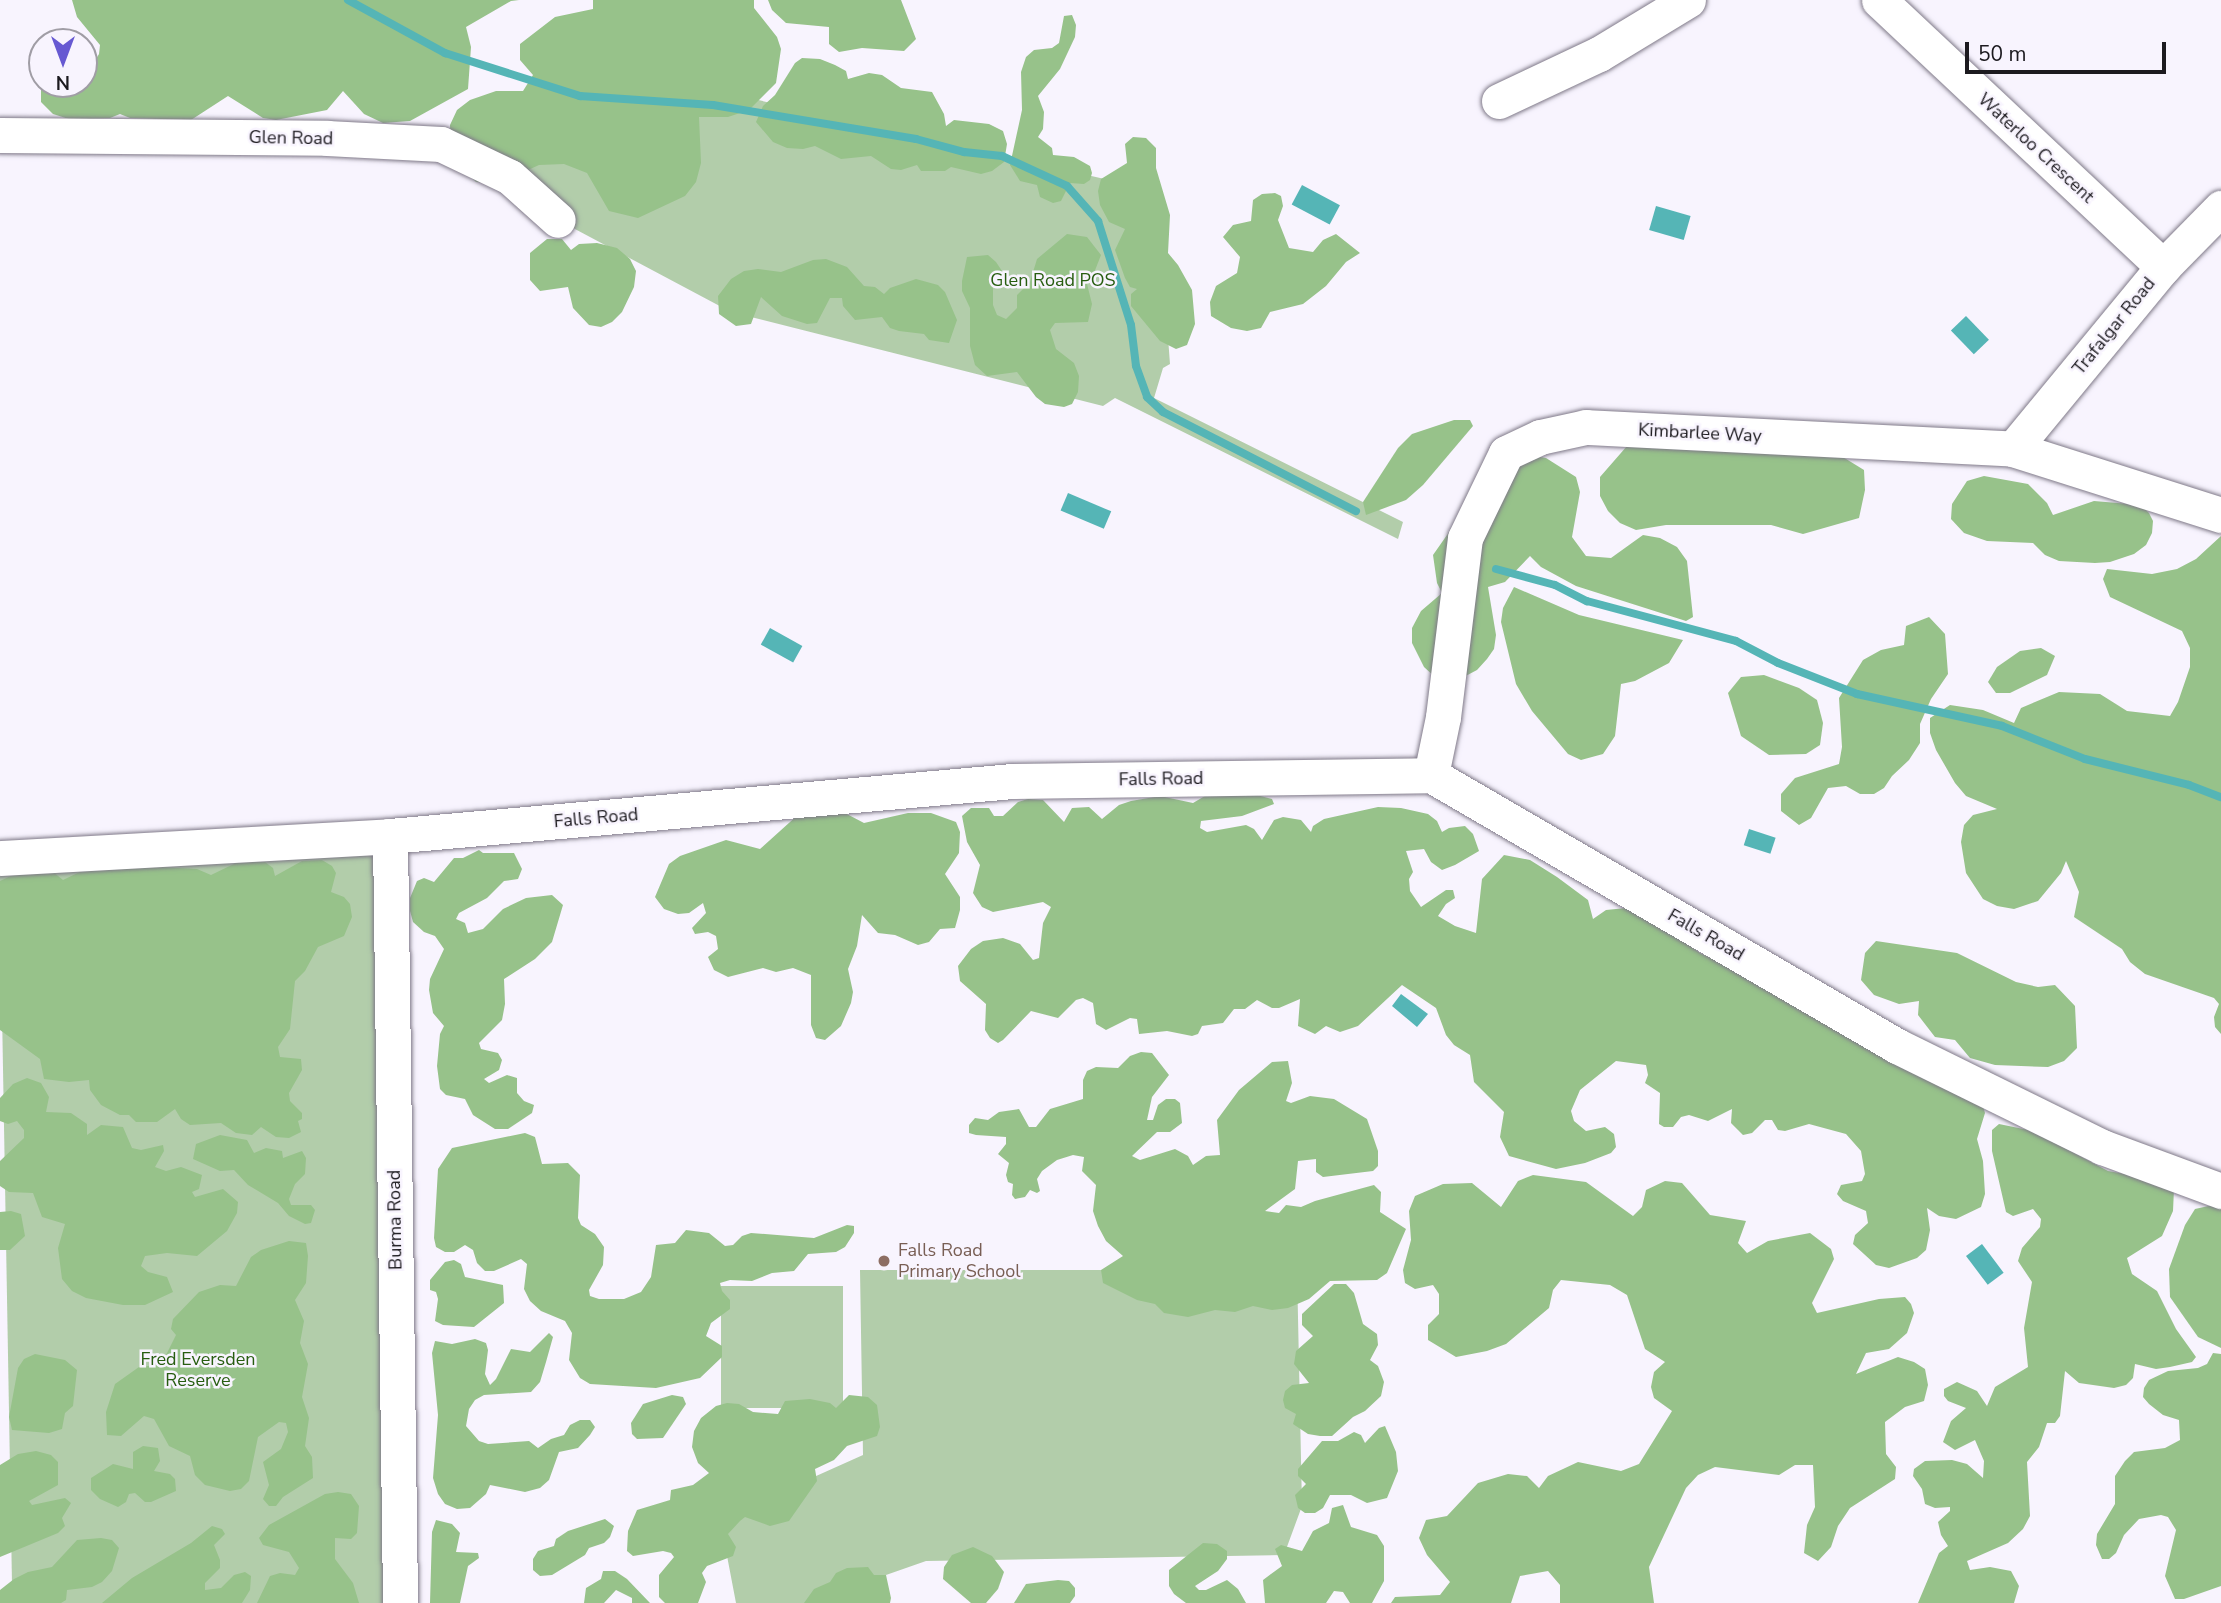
<!DOCTYPE html>
<style>
body{margin:0}
#map{position:relative;width:2221px;height:1603px;overflow:hidden;background:#f8f4fe;font-family:"Nunito Sans",sans-serif}
div>[style]{position:absolute}
.green>*{inset:0;background:#b2cdaa;transform-origin:0 0}
.forest>*{inset:0;background:#97c28a}
.water>*{inset:0;background:#55b5b6;transform-origin:0 0}
.stream>*{height:8px;margin:-4px;padding:0 4px;transform-origin:4px;border-radius:4px;background:#55b5b6}
.roads{filter:drop-shadow(0 0 2px #7f7988) drop-shadow(0 0 2px #7f7988)}
.minor>*{height:35px;margin:-17.5px;padding:0 17.5px;transform-origin:17.5px;border-radius:17.5px;background:#fff}
.dots>*{width:19px;height:19px;translate:-50% -50%;box-sizing:border-box;border:4px solid #f8f4fe;border-radius:50%}
span{translate:-50% -50%;white-space:nowrap;text-align:center;line-height:1.15;-webkit-text-stroke:5px #f8f4fe;paint-order:stroke}
.street-label{font-size:18px;color:#1c1a1f}
.park-label{font-size:18px;color:#275d10}
.education-label{font-size:18px;color:#785e54}
.left{translate:0 -50%;text-align:left}
.north{position:absolute;left:28px;top:28px;width:70px;height:70px;box-sizing:border-box;background:#f8f4fe;border:2px solid #a09da5;border-radius:50%;rotate:180deg;font-size:19px;font-weight:700;line-height:28px;text-align:center;color:#1c1a1f}
.north::after{content:'';display:block;margin:auto;width:24px;height:32px;background:#6759d2;clip-path:polygon(50% 0,100% 100%,50% 72%,0 100%)}
.scale{position:absolute;left:1965px;top:42px;width:201px;height:32px;box-sizing:border-box;border:4px solid #1c1a1f;border-top:0;padding-left:9px;font-size:21px;line-height:24px;white-space:nowrap;color:#1c1a1f;-webkit-text-stroke:5px #f8f4fe;paint-order:stroke}
</style>
<div id="map">
<div class="green">
<i style="clip-path:polygon(723px 92px,1157px 191px,1170px 364px,1163px 368px,1154px 398px,1403px 522px,1398px 539px,1115px 398px,1103px 406px,731px 312px,558px 220px,510px 177px,580px 96px)"></i>
<i style="left:390px;top:836px;width:767px;height:391px;rotate:89deg"></i>
<i style="clip-path:polygon(860px 1270px,1297px 1270px,1302px 1506px,1284px 1555px,926px 1561px,806px 1603px,736px 1603px,720px 1519px,863px 1455px)"></i>
<i style="left:843px;top:1286px;width:122px;height:122px;rotate:90deg"></i>
</div>
<div class="forest">
<i style="clip-path:polygon(72px 0,519px 0,511px 1px,466px 27px,471px 47px,468px 89px,410px 121px,383px 123px,364px 114px,343px 91px,327px 110px,276px 120px,263px 118px,228px 96px,191px 120px,130px 118px,120px 114px,110px 118px,72px 120px,53px 114px,41px 102px,41px 87px,44px 84px,84px 84px,84px 68px,91px 67px,99px 54px,100px 45px,77px 17px)"></i>
<i style="clip-path:polygon(593px 0,754px 0,754px 8px,777px 37px,781px 49px,776px 83px,749px 110px,728px 117px,699px 117px,701px 163px,696px 182px,685px 196px,638px 218px,609px 211px,587px 173px,564px 164px,539px 165px,497px 184px,476px 182px,451px 157px,450px 125px,457px 110px,470px 100px,496px 91px,523px 91px,533px 75px,520px 60px,520px 44px,555px 17px,593px 9px)"></i>
<i style="clip-path:polygon(768px 0,901px 0,916px 39px,904px 51px,862px 48px,839px 52px,829px 44px,829px 27px,786px 23px,772px 10px)"></i>
<i style="clip-path:polygon(1072px 15px,1076px 25px,1075px 37px,1060px 69px,1038px 96px,1044px 112px,1043px 129px,1038px 137px,1052px 148px,1053px 155px,1074px 157px,1090px 166px,1092px 173px,1090px 180px,1084px 184px,1070px 183px,1061px 201px,1053px 203px,1040px 197px,1037px 185px,1020px 181px,1010px 165px,1022px 110px,1021px 72px,1026px 57px,1034px 50px,1052px 48px,1059px 43px,1064px 16px)"></i>
<i style="clip-path:polygon(802px 58px,820px 59px,835px 65px,846px 71px,848px 79px,869px 73px,882px 75px,901px 88px,932px 92px,944px 114px,946px 126px,954px 120px,989px 124px,1003px 131px,1007px 144px,1004px 162px,992px 171px,981px 174px,951px 167px,945px 171px,921px 171px,917px 165px,901px 170px,891px 169px,871px 156px,841px 159px,815px 146px,803px 149px,787px 148px,773px 142px,756px 122px,763px 106px,775px 95px,795px 63px)"></i>
<i style="clip-path:polygon(1133px 137px,1146px 138px,1156px 148px,1156px 168px,1170px 215px,1168px 253px,1178px 265px,1192px 290px,1195px 324px,1187px 345px,1176px 349px,1160px 341px,1131px 306px,1131px 294px,1137px 289px,1130px 287px,1125px 278px,1115px 250px,1125px 229px,1109px 222px,1100px 205px,1098px 191px,1101px 179px,1127px 163px,1125px 144px)"></i>
<i style="clip-path:polygon(1275px 193px,1281px 196px,1283px 206px,1278px 220px,1289px 248px,1313px 252px,1323px 240px,1336px 234px,1360px 253px,1346px 262px,1326px 286px,1303px 304px,1270px 312px,1261px 328px,1247px 331px,1231px 328px,1211px 316px,1210px 302px,1216px 286px,1237px 273px,1240px 257px,1223px 237px,1233px 225px,1251px 221px,1253px 200px,1262px 194px)"></i>
<i style="clip-path:polygon(1067px 234px,1087px 237px,1101px 255px,1094px 273px,1085px 276px,1092px 304px,1088px 322px,1055px 323px,1050px 330px,1056px 349px,1074px 363px,1079px 376px,1078px 392px,1072px 404px,1064px 407px,1045px 404px,1036px 397px,1017px 372px,987px 376px,975px 365px,970px 346px,970px 308px,962px 291px,962px 281px,967px 257px,988px 255px,996px 262px,1002px 271px,993px 285px,993px 305px,997px 315px,1006px 319px,1017px 308px,1017px 295px,1030px 282px,1037px 259px)"></i>
<i style="clip-path:polygon(547px 239px,562px 239px,571px 250px,579px 244px,597px 243px,617px 248px,630px 259px,636px 271px,634px 287px,622px 312px,612px 322px,601px 327px,589px 325px,573px 308px,568px 287px,540px 291px,530px 280px,530px 253px)"></i>
<i style="clip-path:polygon(826px 259px,847px 267px,864px 286px,875px 287px,884px 294px,890px 288px,916px 279px,938px 285px,945px 292px,957px 320px,949px 343px,929px 340px,924px 334px,899px 331px,890px 328px,882px 317px,855px 320px,843px 306px,842px 298px,830px 298px,817px 323px,807px 324px,782px 316px,761px 297px,751px 324px,736px 326px,719px 314px,718px 296px,731px 279px,744px 271px,758px 269px,781px 272px,813px 260px)"></i>
<i style="clip-path:polygon(1454px 420px,1470px 420px,1473px 426px,1423px 485px,1406px 500px,1366px 515px,1363px 502px,1398px 448px,1412px 434px)"></i>
<i style="clip-path:polygon(1627px 446px,1838px 454px,1864px 470px,1865px 490px,1859px 518px,1803px 534px,1771px 525px,1666px 525px,1636px 530px,1620px 523px,1608px 511px,1600px 496px,1600px 477px)"></i>
<i style="clip-path:polygon(1529px 455px,1546px 458px,1576px 477px,1580px 492px,1572px 537px,1586px 556px,1611px 558px,1643px 535px,1660px 538px,1677px 547px,1687px 561px,1693px 617px,1686px 621px,1576px 586px,1541px 567px,1530px 556px,1505px 582px,1488px 587px,1496px 635px,1494px 649px,1487px 659px,1477px 670px,1458px 680px,1436px 678px,1424px 667px,1412px 643px,1412px 628px,1421px 611px,1442px 593px,1437px 583px,1433px 555px,1454px 525px,1492px 525px,1490px 510px,1495px 489px)"></i>
<i style="clip-path:polygon(1984px 476px,2028px 484px,2047px 503px,2053px 515px,2094px 501px,2141px 505px,2149px 513px,2153px 521px,2152px 533px,2146px 545px,2134px 554px,2110px 562px,2095px 563px,2059px 561px,2045px 555px,2033px 543px,1987px 541px,1964px 533px,1951px 519px,1952px 504px,1967px 481px)"></i>
<i style="clip-path:polygon(2221px 536px,2221px 1034px,2215px 1027px,2214px 1017px,2219px 1004px,2214px 998px,2145px 974px,2130px 962px,2122px 949px,2074px 917px,2079px 892px,2066px 861px,2061px 873px,2038px 901px,2014px 909px,1997px 906px,1983px 899px,1966px 873px,1961px 842px,1964px 825px,1973px 815px,1997px 809px,1966px 796px,1955px 783px,1936px 750px,1930px 733px,1930px 718px,1950px 705px,1983px 710px,2014px 723px,2021px 708px,2059px 692px,2100px 694px,2127px 711px,2170px 716px,2178px 702px,2190px 667px,2190px 648px,2182px 631px,2110px 597px,2103px 579px,2107px 569px,2152px 574px,2177px 569px,2196px 559px)"></i>
<i style="clip-path:polygon(1514px 587px,1579px 615px,1683px 640px,1669px 663px,1635px 681px,1621px 684px,1615px 736px,1603px 754px,1581px 760px,1568px 754px,1532px 711px,1516px 684px,1501px 622px,1503px 608px)"></i>
<i style="clip-path:polygon(1929px 617px,1945px 634px,1948px 674px,1931px 699px,1920px 724px,1920px 743px,1909px 760px,1892px 776px,1884px 788px,1874px 794px,1860px 794px,1846px 786px,1828px 788px,1811px 818px,1799px 825px,1781px 811px,1781px 794px,1795px 778px,1839px 764px,1842px 747px,1839px 698px,1863px 660px,1881px 650px,1904px 645px,1906px 626px)"></i>
<i style="clip-path:polygon(2041px 648px,2055px 656px,2047px 675px,2010px 693px,1996px 693px,1988px 682px,1997px 667px,2020px 651px)"></i>
<i style="clip-path:polygon(1764px 675px,1799px 688px,1817px 700px,1823px 723px,1820px 745px,1806px 754px,1769px 755px,1741px 736px,1728px 693px,1741px 677px)"></i>
<i style="clip-path:polygon(1210px 793px,1249px 793px,1272px 799px,1274px 804px,1242px 816px,1201px 821px,1200px 828px,1207px 832px,1246px 825px,1254px 829px,1262px 840px,1274px 820px,1283px 817px,1301px 820px,1311px 832px,1313px 826px,1324px 819px,1378px 807px,1401px 808px,1428px 814px,1437px 821px,1442px 832px,1449px 828px,1465px 826px,1473px 834px,1479px 851px,1455px 865px,1442px 870px,1431px 862px,1424px 849px,1406px 851px,1413px 872px,1409px 879px,1410px 891px,1421px 907px,1446px 890px,1453px 890px,1455px 898px,1446px 904px,1438px 916px,1455px 926px,1476px 933px,1482px 879px,1504px 855px,1530px 860px,1557px 877px,1588px 900px,1593px 919px,1606px 910px,1636px 907px,1700px 953px,1782px 992px,1982px 1102px,1985px 1113px,1977px 1139px,1983px 1161px,1985px 1194px,1981px 1207px,1956px 1219px,1939px 1216px,1927px 1208px,1930px 1230px,1926px 1250px,1917px 1258px,1889px 1268px,1876px 1265px,1853px 1244px,1855px 1235px,1868px 1223px,1866px 1211px,1843px 1201px,1837px 1194px,1841px 1185px,1862px 1181px,1865px 1174px,1861px 1151px,1846px 1134px,1809px 1124px,1785px 1131px,1778px 1130px,1772px 1120px,1765px 1120px,1752px 1133px,1743px 1135px,1731px 1123px,1732px 1109px,1708px 1121px,1689px 1115px,1681px 1117px,1673px 1127px,1664px 1127px,1659px 1124px,1660px 1093px,1645px 1083px,1648px 1075px,1646px 1065px,1616px 1061px,1580px 1090px,1571px 1111px,1574px 1121px,1586px 1131px,1605px 1127px,1614px 1134px,1616px 1147px,1611px 1153px,1585px 1163px,1556px 1169px,1509px 1156px,1500px 1137px,1504px 1112px,1474px 1082px,1470px 1055px,1454px 1045px,1446px 1035px,1436px 1008px,1402px 985px,1358px 1026px,1340px 1032px,1326px 1026px,1315px 1034px,1298px 1026px,1300px 999px,1279px 1008px,1272px 1008px,1257px 1000px,1245px 1009px,1234px 1009px,1223px 1023px,1202px 1026px,1198px 1034px,1192px 1036px,1167px 1031px,1139px 1034px,1137px 1019px,1130px 1018px,1106px 1030px,1096px 1024px,1093px 1003px,1083px 998px,1076px 1000px,1058px 1018px,1031px 1011px,1003px 1040px,998px 1043px,990px 1038px,985px 1030px,986px 1004px,960px 981px,958px 966px,971px 949px,983px 941px,1003px 938px,1020px 944px,1033px 960px,1039px 958px,1043px 923px,1051px 907px,1043px 902px,993px 912px,982px 907px,973px 893px,980px 865px,967px 842px,962px 816px,971px 808px,989px 808px,994px 816px,1003px 816px,1018px 802px,1028px 799px,1043px 800px,1064px 822px,1072px 808px,1089px 807px,1102px 819px,1119px 805px,1131px 801px,1160px 796px,1193px 803px)"></i>
<i style="clip-path:polygon(843px 812px,864px 823px,908px 813px,931px 813px,956px 822px,960px 832px,959px 853px,945px 874px,960px 897px,960px 910px,955px 928px,940px 929px,929px 942px,918px 945px,895px 935px,878px 933px,862px 915px,857px 946px,848px 969px,853px 992px,851px 1003px,841px 1026px,825px 1040px,816px 1038px,811px 1025px,811px 975px,793px 968px,776px 972px,763px 968px,728px 977px,714px 970px,708px 957px,718px 949px,716px 936px,708px 932px,695px 934px,692px 928px,706px 913px,703px 903px,689px 913px,678px 914px,664px 909px,655px 897px,669px 864px,680px 856px,726px 840px,760px 849px,800px 813px)"></i>
<i style="clip-path:polygon(479px 850px,483px 853px,514px 853px,522px 869px,518px 879px,504px 881px,487px 898px,459px 913px,456px 919px,465px 923px,468px 933px,483px 929px,503px 909px,526px 898px,552px 895px,563px 905px,552px 942px,535px 959px,504px 979px,505px 1004px,502px 1020px,479px 1043px,481px 1049px,498px 1053px,502px 1060px,499px 1070px,484px 1079px,489px 1083px,507px 1075px,517px 1078px,517px 1093px,524px 1101px,534px 1105px,532px 1113px,508px 1129px,495px 1129px,473px 1115px,465px 1099px,446px 1095px,440px 1089px,437px 1066px,440px 1034px,444px 1026px,433px 1013px,429px 990px,430px 979px,444px 949px,435px 936px,424px 932px,413px 922px,410px 911px,410px 898px,417px 881px,424px 878px,434px 882px,454px 858px,463px 858px)"></i>
<i style="clip-path:polygon(322px 860px,332px 866px,336px 873px,331px 892px,344px 897px,350px 904px,352px 917px,344px 936px,318px 947px,305px 971px,295px 981px,290px 1029px,278px 1047px,280px 1057px,301px 1059px,302px 1070px,289px 1093px,290px 1101px,302px 1113px,302px 1119px,298px 1121px,301px 1132px,289px 1138px,276px 1137px,261px 1127px,252px 1135px,236px 1133px,221px 1123px,190px 1125px,181px 1119px,175px 1109px,157px 1122px,136px 1122px,129px 1115px,120px 1115px,101px 1105px,90px 1090px,89px 1080px,69px 1082px,44px 1079px,40px 1059px,0 1030px,0 881px,17px 873px,52px 871px,63px 880px,86px 869px,140px 866px,197px 869px,211px 875px,240px 861px,265px 862px,273px 868px,275px 876px,302px 861px)"></i>
<i style="clip-path:polygon(1876px 941px,1957px 953px,2016px 982px,2038px 987px,2055px 985px,2075px 1006px,2077px 1048px,2064px 1061px,2048px 1067px,1995px 1065px,1970px 1058px,1955px 1040px,1935px 1037px,1918px 1015px,1919px 1001px,1899px 1004px,1874px 995px,1861px 980px,1865px 953px)"></i>
<i style="clip-path:polygon(1141px 1052px,1152px 1053px,1169px 1075px,1152px 1097px,1147px 1120px,1153px 1120px,1158px 1105px,1166px 1099px,1175px 1099px,1180px 1103px,1182px 1123px,1170px 1132px,1157px 1132px,1132px 1156px,1140px 1160px,1175px 1149px,1188px 1156px,1193px 1165px,1206px 1156px,1220px 1155px,1217px 1120px,1239px 1090px,1272px 1062px,1288px 1061px,1292px 1083px,1286px 1101px,1291px 1103px,1310px 1096px,1334px 1099px,1367px 1119px,1378px 1151px,1378px 1166px,1373px 1171px,1323px 1177px,1316px 1172px,1316px 1159px,1298px 1161px,1295px 1189px,1265px 1211px,1279px 1213px,1286px 1205px,1301px 1207px,1315px 1201px,1374px 1185px,1381px 1192px,1380px 1212px,1406px 1229px,1387px 1273px,1377px 1280px,1330px 1281px,1309px 1299px,1288px 1308px,1272px 1310px,1253px 1306px,1235px 1312px,1215px 1310px,1188px 1317px,1164px 1313px,1155px 1304px,1137px 1300px,1103px 1283px,1101px 1270px,1123px 1256px,1106px 1241px,1098px 1226px,1093px 1211px,1096px 1185px,1082px 1171px,1084px 1157px,1073px 1155px,1057px 1160px,1042px 1171px,1037px 1179px,1040px 1191px,1037px 1193px,1030px 1190px,1025px 1197px,1015px 1199px,1012px 1195px,1013px 1184px,1008px 1182px,1006px 1175px,1009px 1163px,998px 1154px,1006px 1144px,1006px 1137px,976px 1135px,969px 1133px,969px 1125px,975px 1118px,988px 1120px,999px 1112px,1019px 1109px,1029px 1127px,1036px 1127px,1050px 1109px,1083px 1099px,1083px 1080px,1087px 1071px,1096px 1067px,1118px 1068px,1130px 1056px)"></i>
<i style="clip-path:polygon(27px 1078px,41px 1083px,49px 1097px,46px 1112px,71px 1113px,87px 1124px,87px 1135px,101px 1125px,123px 1127px,132px 1148px,141px 1150px,163px 1145px,164px 1151px,155px 1167px,166px 1171px,181px 1167px,202px 1175px,199px 1189px,192px 1192px,195px 1197px,223px 1189px,238px 1202px,237px 1213px,227px 1231px,197px 1256px,167px 1253px,145px 1256px,141px 1266px,148px 1272px,167px 1277px,173px 1292px,145px 1305px,123px 1305px,86px 1298px,72px 1291px,62px 1279px,58px 1248px,65px 1224px,42px 1217px,33px 1193px,9px 1192px,0 1186px,0 1161px,24px 1138px,24px 1130px,17px 1121px,8px 1124px,0 1121px,0 1098px,13px 1084px)"></i>
<i style="clip-path:polygon(1999px 1124px,2033px 1131px,2108px 1171px,2143px 1177px,2174px 1189px,2173px 1211px,2162px 1236px,2127px 1258px,2132px 1274px,2157px 1291px,2176px 1329px,2196px 1357px,2192px 1362px,2170px 1367px,2156px 1369px,2135px 1364px,2133px 1378px,2126px 1385px,2114px 1388px,2079px 1383px,2065px 1371px,2060px 1416px,2055px 1423px,2047px 1423px,2039px 1447px,2027px 1462px,2030px 1516px,2023px 1529px,2008px 1543px,1967px 1561px,1970px 1570px,1990px 1567px,2011px 1571px,2019px 1586px,2014px 1603px,1918px 1603px,1939px 1553px,1948px 1546px,1941px 1535px,1938px 1522px,1950px 1511px,1950px 1507px,1935px 1508px,1925px 1504px,1922px 1489px,1913px 1476px,1914px 1469px,1925px 1461px,1952px 1460px,1967px 1464px,1983px 1478px,1984px 1461px,1975px 1440px,1955px 1450px,1943px 1442px,1951px 1421px,1966px 1408px,1948px 1401px,1944px 1396px,1944px 1389px,1957px 1382px,1977px 1391px,1987px 1406px,1995px 1387px,2028px 1367px,2024px 1328px,2032px 1282px,2018px 1261px,2022px 1248px,2040px 1227px,2041px 1219px,2033px 1209px,2013px 1216px,2006px 1212px,1992px 1151px,1992px 1130px)"></i>
<i style="clip-path:polygon(525px 1133px,535px 1137px,542px 1164px,568px 1163px,580px 1175px,578px 1218px,581px 1225px,595px 1234px,604px 1247px,603px 1265px,589px 1290px,590px 1296px,599px 1299px,624px 1299px,641px 1292px,651px 1277px,656px 1245px,675px 1243px,686px 1230px,709px 1233px,725px 1246px,733px 1245px,742px 1236px,751px 1233px,814px 1238px,847px 1225px,854px 1226px,854px 1233px,845px 1247px,836px 1252px,808px 1254px,794px 1271px,772px 1273px,752px 1281px,730px 1280px,720px 1283px,722px 1291px,730px 1300px,730px 1309px,711px 1323px,706px 1336px,722px 1346px,722px 1357px,700px 1378px,656px 1388px,590px 1384px,580px 1378px,569px 1360px,572px 1333px,565px 1321px,541px 1311px,530px 1301px,524px 1289px,527px 1264px,521px 1259px,494px 1271px,485px 1271px,477px 1263px,473px 1250px,465px 1245px,454px 1252px,445px 1252px,436px 1247px,434px 1238px,438px 1169px,452px 1148px)"></i>
<i style="clip-path:polygon(220px 1135px,247px 1140px,254px 1153px,266px 1148px,282px 1151px,283px 1158px,302px 1151px,306px 1158px,305px 1174px,295px 1184px,289px 1199px,291px 1205px,311px 1205px,315px 1210px,311px 1223px,305px 1224px,289px 1216px,278px 1203px,248px 1185px,234px 1170px,220px 1171px,193px 1159px,196px 1144px)"></i>
<i style="clip-path:polygon(1533px 1175px,1586px 1182px,1633px 1216px,1642px 1207px,1646px 1190px,1665px 1181px,1682px 1183px,1710px 1215px,1746px 1221px,1738px 1243px,1747px 1253px,1768px 1241px,1810px 1233px,1831px 1249px,1834px 1259px,1812px 1303px,1817px 1313px,1879px 1299px,1905px 1297px,1911px 1304px,1914px 1313px,1907px 1333px,1889px 1349px,1866px 1353px,1856px 1374px,1898px 1357px,1914px 1362px,1925px 1369px,1928px 1385px,1924px 1401px,1905px 1407px,1885px 1422px,1886px 1454px,1896px 1467px,1895px 1479px,1850px 1508px,1838px 1526px,1831px 1547px,1818px 1561px,1804px 1553px,1807px 1525px,1815px 1507px,1813px 1465px,1795px 1465px,1779px 1475px,1715px 1467px,1698px 1475px,1686px 1488px,1649px 1567px,1654px 1603px,1560px 1603px,1560px 1585px,1548px 1571px,1520px 1576px,1511px 1603px,1391px 1603px,1395px 1597px,1440px 1595px,1450px 1582px,1427px 1555px,1419px 1538px,1426px 1520px,1447px 1516px,1478px 1483px,1508px 1474px,1527px 1476px,1539px 1488px,1548px 1476px,1578px 1462px,1621px 1471px,1639px 1464px,1672px 1411px,1654px 1398px,1651px 1387px,1654px 1372px,1665px 1362px,1645px 1349px,1627px 1295px,1610px 1285px,1561px 1280px,1553px 1290px,1549px 1308px,1506px 1344px,1487px 1351px,1456px 1357px,1428px 1340px,1428px 1325px,1439px 1314px,1439px 1294px,1433px 1285px,1415px 1289px,1405px 1283px,1403px 1270px,1411px 1240px,1409px 1211px,1415px 1196px,1443px 1184px,1472px 1183px,1501px 1207px,1518px 1181px)"></i>
<i style="clip-path:polygon(2213px 1205px,2221px 1207px,2221px 1348px,2198px 1337px,2170px 1297px,2169px 1269px,2185px 1225px,2195px 1209px)"></i>
<i style="clip-path:polygon(11px 1211px,21px 1214px,25px 1236px,10px 1250px,0 1250px,0 1212px)"></i>
<i style="clip-path:polygon(289px 1241px,306px 1243px,308px 1256px,306px 1283px,295px 1300px,304px 1321px,300px 1343px,308px 1364px,302px 1397px,309px 1418px,305px 1446px,312px 1457px,313px 1478px,283px 1497px,276px 1506px,269px 1506px,263px 1499px,269px 1485px,263px 1462px,281px 1449px,288px 1432px,286px 1423px,279px 1422px,258px 1437px,249px 1481px,241px 1489px,230px 1491px,205px 1485px,195px 1475px,190px 1456px,169px 1446px,154px 1419px,144px 1416px,121px 1436px,107px 1435px,106px 1412px,115px 1384px,139px 1367px,157px 1365px,164px 1359px,176px 1335px,171px 1329px,173px 1319px,199px 1292px,220px 1285px,236px 1286px,251px 1257px,261px 1250px)"></i>
<i style="clip-path:polygon(454px 1260px,461px 1264px,465px 1277px,503px 1285px,504px 1303px,474px 1327px,443px 1325px,435px 1321px,438px 1299px,436px 1292px,430px 1290px,430px 1280px,445px 1262px)"></i>
<i style="clip-path:polygon(1334px 1284px,1346px 1284px,1354px 1293px,1363px 1324px,1377px 1334px,1378px 1345px,1370px 1360px,1378px 1366px,1384px 1382px,1381px 1396px,1365px 1411px,1353px 1417px,1332px 1436px,1320px 1436px,1308px 1434px,1293px 1424px,1296px 1414px,1285px 1408px,1283px 1400px,1285px 1391px,1292px 1385px,1309px 1383px,1294px 1364px,1296px 1351px,1313px 1336px,1302px 1325px,1302px 1314px)"></i>
<i style="clip-path:polygon(549px 1333px,553px 1337px,546px 1362px,540px 1382px,531px 1392px,484px 1395px,475px 1400px,469px 1409px,466px 1426px,479px 1441px,488px 1444px,529px 1441px,538px 1448px,551px 1439px,564px 1435px,570px 1425px,580px 1420px,590px 1420px,595px 1427px,590px 1435px,578px 1448px,559px 1452px,549px 1480px,540px 1488px,525px 1492px,490px 1485px,486px 1494px,470px 1508px,457px 1509px,445px 1504px,438px 1494px,433px 1478px,438px 1415px,432px 1353px,435px 1341px,452px 1344px,475px 1339px,486px 1343px,488px 1350px,485px 1374px,490px 1385px,496px 1379px,511px 1349px,530px 1352px)"></i>
<i style="clip-path:polygon(2213px 1353px,2221px 1354px,2221px 1586px,2184px 1599px,2175px 1599px,2165px 1576px,2176px 1530px,2168px 1517px,2161px 1515px,2139px 1519px,2124px 1535px,2116px 1553px,2109px 1559px,2102px 1559px,2096px 1545px,2097px 1534px,2115px 1504px,2115px 1476px,2125px 1461px,2134px 1452px,2165px 1448px,2180px 1440px,2179px 1420px,2163px 1415px,2149px 1404px,2143px 1397px,2144px 1388px,2149px 1380px,2168px 1371px,2198px 1368px,2207px 1364px)"></i>
<i style="clip-path:polygon(35px 1354px,65px 1360px,77px 1370px,73px 1406px,65px 1413px,62px 1429px,49px 1433px,12px 1430px,9px 1417px,18px 1368px,24px 1359px)"></i>
<i style="clip-path:polygon(672px 1395px,683px 1397px,686px 1404px,663px 1438px,637px 1439px,632px 1434px,631px 1423px,643px 1404px)"></i>
<i style="clip-path:polygon(849px 1395px,868px 1397px,877px 1405px,880px 1427px,877px 1436px,847px 1446px,834px 1460px,815px 1469px,817px 1481px,789px 1521px,770px 1526px,745px 1517px,740px 1521px,728px 1534px,736px 1547px,733px 1556px,707px 1566px,702px 1573px,706px 1582px,698px 1603px,665px 1603px,659px 1597px,659px 1575px,674px 1557px,671px 1553px,663px 1551px,633px 1556px,627px 1551px,628px 1531px,637px 1510px,670px 1500px,671px 1490px,693px 1485px,709px 1473px,698px 1463px,692px 1447px,694px 1431px,701px 1418px,716px 1406px,727px 1403px,739px 1404px,753px 1412px,778px 1414px,785px 1401px,810px 1399px,830px 1403px,836px 1408px)"></i>
<i style="clip-path:polygon(1385px 1426px,1396px 1452px,1398px 1471px,1387px 1498px,1367px 1503px,1351px 1495px,1330px 1495px,1323px 1508px,1315px 1513px,1305px 1513px,1298px 1508px,1295px 1495px,1306px 1484px,1298px 1476px,1298px 1469px,1322px 1441px,1338px 1441px,1354px 1432px,1361px 1435px,1365px 1443px,1379px 1428px)"></i>
<i style="clip-path:polygon(143px 1446px,158px 1448px,160px 1461px,154px 1471px,170px 1474px,175px 1479px,176px 1491px,151px 1502px,145px 1502px,135px 1493px,129px 1494px,126px 1502px,118px 1507px,100px 1499px,91px 1490px,91px 1478px,113px 1464px,133px 1469px,133px 1452px)"></i>
<i style="clip-path:polygon(36px 1451px,51px 1455px,58px 1462px,58px 1485px,29px 1501px,32px 1505px,65px 1498px,71px 1503px,62px 1518px,65px 1526px,58px 1533px,0 1557px,0 1465px,18px 1454px)"></i>
<i style="clip-path:polygon(338px 1492px,351px 1494px,359px 1506px,357px 1533px,351px 1539px,335px 1538px,335px 1559px,353px 1583px,359px 1603px,257px 1603px,270px 1576px,280px 1573px,295px 1575px,299px 1568px,289px 1552px,263px 1545px,259px 1538px,269px 1525px,325px 1494px)"></i>
<i style="clip-path:polygon(1343px 1505px,1351px 1527px,1377px 1535px,1384px 1546px,1384px 1581px,1372px 1603px,1350px 1603px,1343px 1592px,1334px 1591px,1326px 1603px,1265px 1603px,1263px 1580px,1282px 1566px,1275px 1549px,1281px 1545px,1302px 1551px,1313px 1531px,1329px 1523px,1332px 1508px)"></i>
<i style="clip-path:polygon(605px 1519px,614px 1526px,610px 1537px,604px 1543px,589px 1548px,585px 1555px,552px 1575px,540px 1576px,533px 1570px,533px 1559px,538px 1551px,554px 1546px,556px 1539px,568px 1531px)"></i>
<i style="clip-path:polygon(436px 1520px,452px 1524px,460px 1533px,456px 1552px,478px 1553px,479px 1558px,468px 1566px,460px 1603px,430px 1603px,432px 1532px)"></i>
<i style="clip-path:polygon(212px 1526px,222px 1529px,225px 1534px,214px 1545px,220px 1560px,220px 1568px,205px 1583px,205px 1590px,221px 1588px,234px 1575px,245px 1572px,251px 1576px,250px 1590px,242px 1603px,102px 1603px,132px 1578px,191px 1543px)"></i>
<i style="clip-path:polygon(101px 1538px,112px 1540px,119px 1548px,112px 1571px,102px 1582px,92px 1587px,67px 1590px,66px 1600px,61px 1603px,0 1603px,0 1590px,14px 1579px,28px 1572px,52px 1567px,77px 1540px)"></i>
<i style="clip-path:polygon(1203px 1543px,1217px 1544px,1227px 1551px,1227px 1559px,1218px 1571px,1195px 1586px,1199px 1590px,1206px 1590px,1227px 1580px,1238px 1589px,1246px 1603px,1186px 1603px,1174px 1594px,1169px 1586px,1169px 1570px)"></i>
<i style="clip-path:polygon(973px 1547px,992px 1556px,1004px 1572px,998px 1589px,986px 1603px,971px 1603px,943px 1579px,944px 1567px,952px 1555px)"></i>
<i style="clip-path:polygon(868px 1567px,874px 1575px,886px 1575px,891px 1598px,890px 1603px,804px 1603px,814px 1589px,830px 1582px,836px 1573px,847px 1568px)"></i>
<i style="clip-path:polygon(603px 1571px,615px 1571px,627px 1579px,650px 1603px,632px 1603px,632px 1598px,616px 1590px,604px 1603px,584px 1603px,586px 1588px,601px 1579px)"></i>
<i style="clip-path:polygon(1058px 1580px,1069px 1581px,1075px 1588px,1075px 1596px,1070px 1603px,1014px 1603px,1026px 1584px)"></i>
</div>
<div class="water">
<i style="left:1302px;top:185px;width:43px;height:22px;rotate:28deg"></i>
<i style="left:1656px;top:206px;width:36px;height:25px;rotate:16deg"></i>
<i style="left:1966px;top:316px;width:33px;height:21px;rotate:46deg"></i>
<i style="left:1068px;top:493px;width:47px;height:19px;rotate:23deg"></i>
<i style="left:770px;top:628px;width:37px;height:19px;rotate:29deg"></i>
<i style="left:1749px;top:829px;width:28px;height:17px;rotate:18deg"></i>
<i style="clip-path:polygon(1401px 994px,1428px 1014px,1417px 1027px,1392px 1006px)"></i>
<i style="left:1982px;top:1244px;width:36px;height:20px;rotate:53deg"></i>
</div>
<div class="stream">
<i style="left:348px;top:0;width:111px;rotate:28.7deg"></i>
<i style="left:445px;top:53px;width:142px;rotate:17.7deg"></i>
<i style="left:580px;top:96px;width:133px;rotate:3.9deg"></i>
<i style="left:713px;top:105px;width:206px;rotate:9.5deg"></i>
<i style="left:916px;top:139px;width:50px;rotate:15.2deg"></i>
<i style="left:964px;top:152px;width:38px;rotate:6deg"></i>
<i style="left:1002px;top:156px;width:72px;rotate:24.8deg"></i>
<i style="left:1067px;top:186px;width:47px;rotate:48.5deg"></i>
<i style="left:1098px;top:221px;width:109px;rotate:72.4deg"></i>
<i style="left:1131px;top:325px;width:41px;rotate:83deg"></i>
<i style="left:1136px;top:366px;width:33px;rotate:70deg"></i>
<i style="left:1147px;top:397px;width:22px;rotate:43deg"></i>
<i style="left:1163px;top:412px;width:217px;rotate:27.2deg"></i>
<i style="left:1496px;top:569px;width:61px;rotate:15.2deg"></i>
<i style="left:1555px;top:585px;width:36px;rotate:27deg"></i>
<i style="left:1587px;top:601px;width:154px;rotate:15deg"></i>
<i style="left:1736px;top:641px;width:47px;rotate:27.6deg"></i>
<i style="left:1778px;top:663px;width:85px;rotate:21.4deg"></i>
<i style="left:1857px;top:694px;width:148px;rotate:12.4deg"></i>
<i style="left:2002px;top:726px;width:89px;rotate:21.7deg"></i>
<i style="left:2085px;top:759px;width:107px;rotate:14deg"></i>
<i style="left:2189px;top:785px;width:34px;rotate:21deg"></i>
</div>
<div class="roads">
<div class="minor">
<i style="left:1879px;top:0;width:390px;rotate:43.2deg"></i>
<i style="left:1499px;top:101px;width:110px;rotate:-25.2deg"></i>
<i style="left:1599px;top:54px;width:104px;rotate:-31.2deg"></i>
<i style="left:0;top:135px;width:327px;rotate:0.5deg"></i>
<i style="left:327px;top:138px;width:114px;rotate:3deg"></i>
<i style="left:441px;top:144px;width:76px;rotate:25.6deg"></i>
<i style="left:510px;top:177px;width:64px;rotate:41.9deg"></i>
<i style="left:2013px;top:449px;width:236px;rotate:-50.5deg"></i>
<i style="left:2163px;top:267px;width:83px;rotate:-45.5deg"></i>
<i style="left:1431px;top:775px;width:59px;rotate:-78.3deg"></i>
<i style="left:1443px;top:717px;width:180px;rotate:-83deg"></i>
<i style="left:1465px;top:538px;width:94px;rotate:-64.2deg"></i>
<i style="left:1506px;top:453px;width:38px;rotate:-25deg"></i>
<i style="left:1540px;top:437px;width:47px;rotate:-12.3deg"></i>
<i style="left:1586px;top:427px;width:428px;rotate:2.9deg"></i>
<i style="left:2013px;top:449px;width:218px;rotate:17.6deg"></i>
<i style="left:390px;top:836px;width:767px;rotate:89.25deg"></i>
<i style="left:0;top:858px;width:391px;rotate:-3.2deg"></i>
<i style="left:390px;top:836px;width:624px;rotate:-5.05deg"></i>
<i style="left:1012px;top:781px;width:419px;rotate:-0.8deg"></i>
<i style="left:1431px;top:775px;width:539px;rotate:30.18deg"></i>
<i style="left:1897px;top:1046px;width:229px;rotate:26.2deg"></i>
<i style="left:2102px;top:1147px;width:127px;rotate:20.3deg"></i>
</div>
</div>
<div class="dots">
<i style="left:884px;top:1261px;background:#8d6e63"></i>
</div>
<div class="street-label">
<span style="left:291px;top:138px;rotate:1deg">Glen Road</span>
<span style="left:2036px;top:148px;rotate:43deg">Waterloo Crescent</span>
<span style="left:2114px;top:326px;rotate:-51deg">Trafalgar Road</span>
<span style="left:1700px;top:433px;rotate:3deg">Kimbarlee Way</span>
<span style="left:1161px;top:779px;rotate:-1deg">Falls Road</span>
<span style="left:596px;top:818px;rotate:-5deg">Falls Road</span>
<span style="left:1706px;top:935px;rotate:30deg">Falls Road</span>
<span style="left:395px;top:1220px;rotate:-91deg">Burma Road</span>
</div>
<div class="park-label">
<span style="left:1053px;top:280px">Glen Road POS</span>
<span style="left:198px;top:1370px">Fred Eversden<br>Reserve</span>
</div>
<div class="education-label">
<span class="left" style="left:898px;top:1261px">Falls Road<br>Primary School</span>
</div>
<div class="north">N</div>
<div class="scale">50 m</div>
</div>
